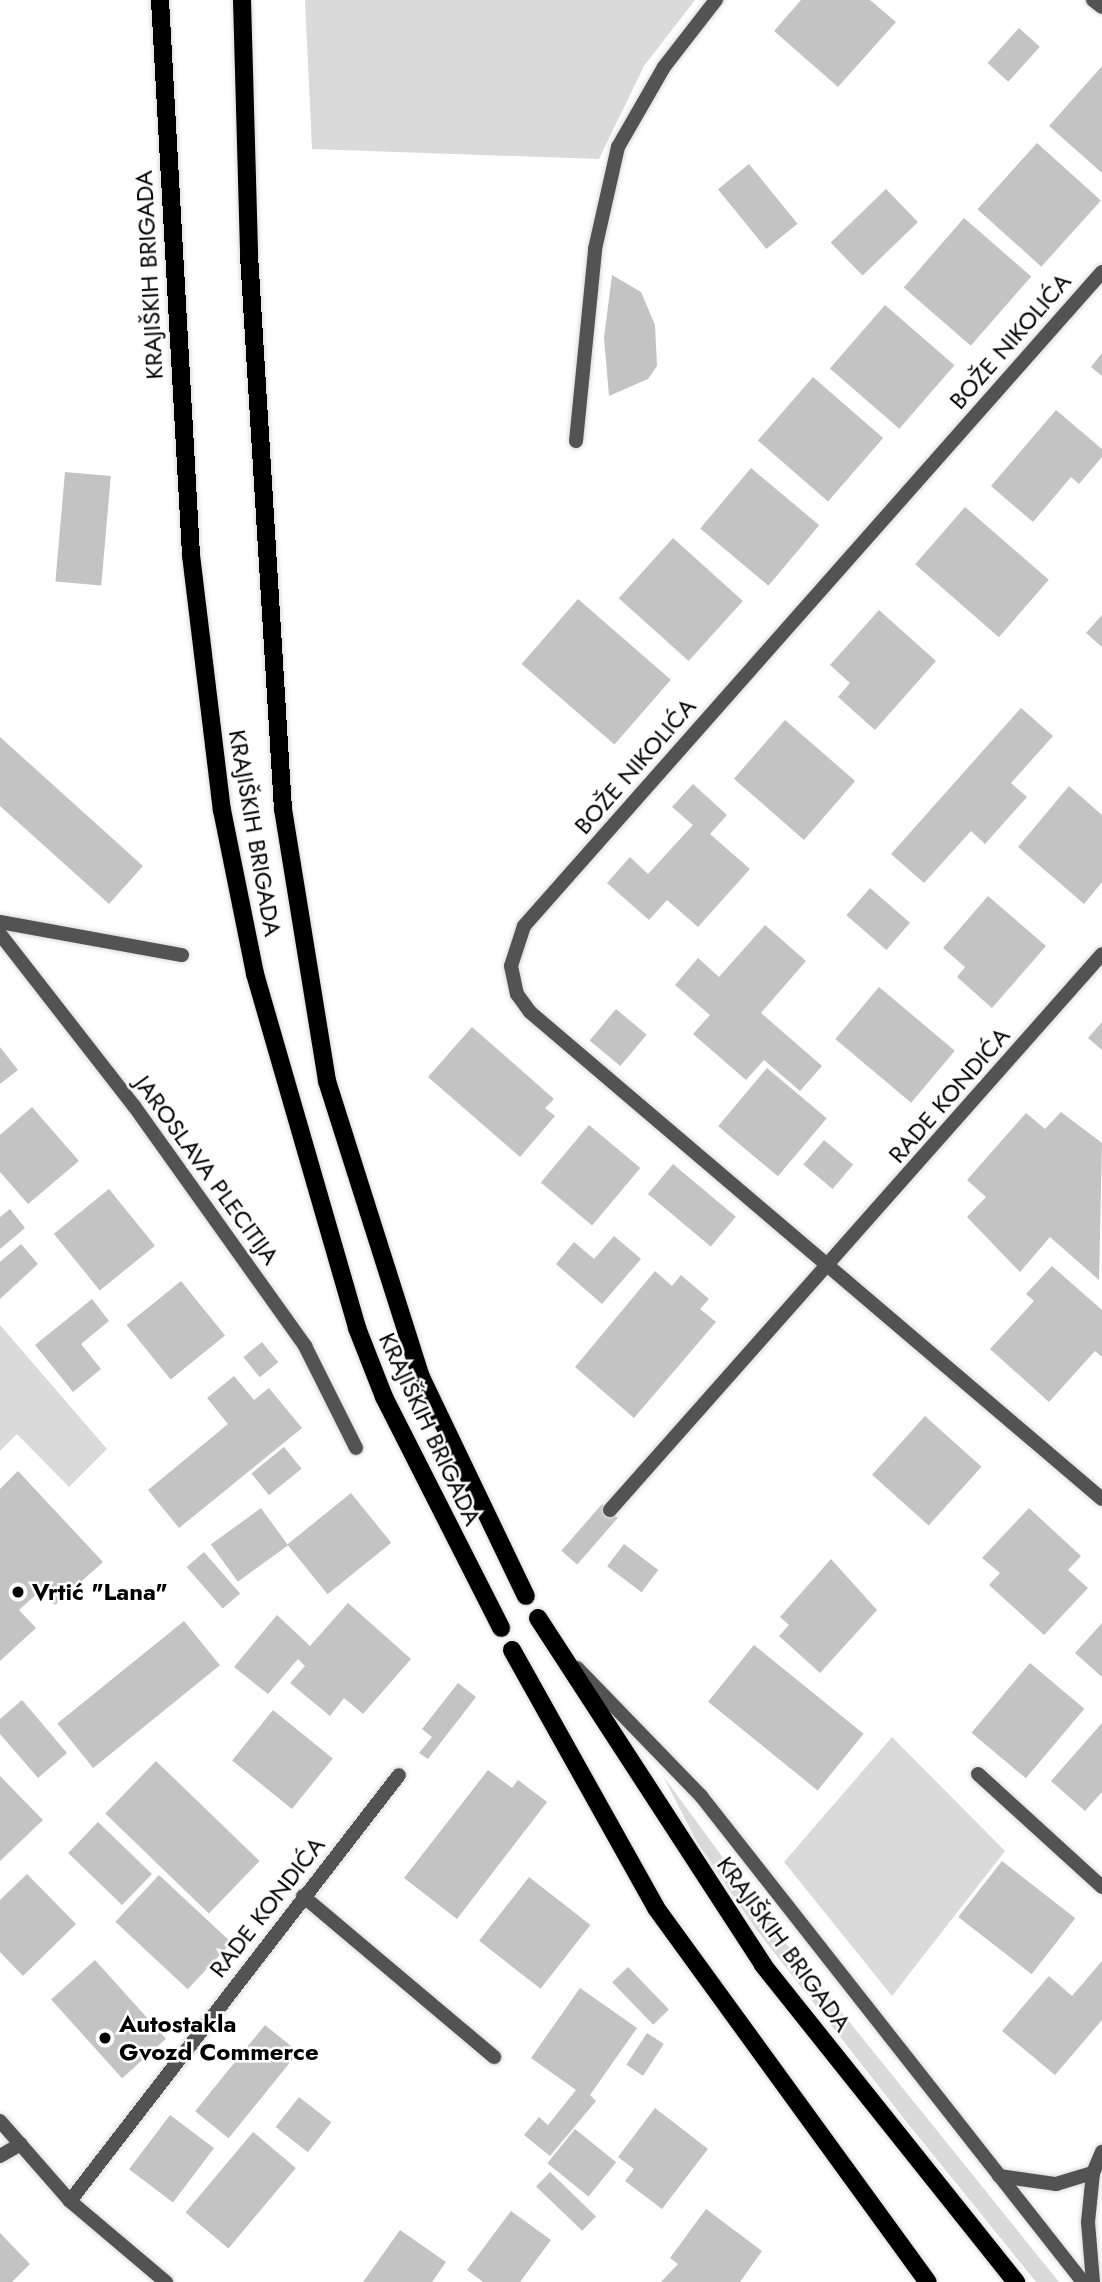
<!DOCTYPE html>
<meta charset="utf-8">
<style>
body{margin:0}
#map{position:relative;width:1102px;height:2282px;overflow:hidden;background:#fff;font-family:Jost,sans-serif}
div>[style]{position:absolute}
.green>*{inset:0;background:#dadada}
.building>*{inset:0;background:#c3c3c3;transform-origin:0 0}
.roads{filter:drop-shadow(0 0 2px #dbdbdb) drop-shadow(0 0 2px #dbdbdb)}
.lane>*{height:14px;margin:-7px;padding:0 7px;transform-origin:7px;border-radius:7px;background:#535353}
.street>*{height:14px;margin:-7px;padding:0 7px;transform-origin:7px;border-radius:7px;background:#535353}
.primary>*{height:18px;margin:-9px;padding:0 9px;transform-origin:9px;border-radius:9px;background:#000}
.dots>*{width:19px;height:19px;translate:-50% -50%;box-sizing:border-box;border:4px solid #fff;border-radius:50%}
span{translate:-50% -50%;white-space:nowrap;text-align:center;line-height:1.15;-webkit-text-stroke:5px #fff;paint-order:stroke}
.street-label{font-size:24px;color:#000}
.poi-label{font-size:24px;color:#000;font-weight:700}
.left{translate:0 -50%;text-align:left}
</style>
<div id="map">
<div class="green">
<i style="clip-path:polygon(305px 0,695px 0,644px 66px,599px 159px,312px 149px)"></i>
<i style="clip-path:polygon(0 1325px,107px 1449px,69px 1487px,17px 1434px,0 1451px)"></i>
<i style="clip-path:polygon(892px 1737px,1005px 1851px,892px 1996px,784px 1862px)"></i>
<i style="clip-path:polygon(663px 1776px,785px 1942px,1059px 2282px,1036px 2282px,909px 2125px,755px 1928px,697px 1842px)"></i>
</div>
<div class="building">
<i style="clip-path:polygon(801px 0,870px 0,896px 22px,838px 87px,774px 31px)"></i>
<i style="left:1019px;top:28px;width:28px;height:47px;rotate:42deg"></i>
<i style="clip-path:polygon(1102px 66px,1102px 173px,1049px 126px)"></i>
<i style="left:1037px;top:143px;width:86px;height:89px;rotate:42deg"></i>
<i style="left:749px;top:164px;width:77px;height:40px;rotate:51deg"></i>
<i style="left:886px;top:189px;width:46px;height:77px;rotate:46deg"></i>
<i style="left:964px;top:218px;width:89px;height:92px;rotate:41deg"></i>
<i style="clip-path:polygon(612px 275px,641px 292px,655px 325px,657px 366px,648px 379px,609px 396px,604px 338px)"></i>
<i style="left:885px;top:305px;width:92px;height:84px;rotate:41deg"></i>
<i style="clip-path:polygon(1102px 353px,1102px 376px,1091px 367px)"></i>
<i style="left:813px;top:377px;width:93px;height:84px;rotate:41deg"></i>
<i style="clip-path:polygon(1056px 410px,1102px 449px,1102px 457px,1079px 484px,1071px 477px,1033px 522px,991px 486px)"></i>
<i style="left:751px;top:468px;width:89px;height:79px;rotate:40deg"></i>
<i style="left:65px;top:472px;width:46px;height:110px;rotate:5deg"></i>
<i style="left:965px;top:507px;width:111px;height:76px;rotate:41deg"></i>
<i style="left:673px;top:538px;width:94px;height:81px;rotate:42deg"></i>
<i style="left:578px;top:599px;width:123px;height:86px;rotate:41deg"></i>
<i style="clip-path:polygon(879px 610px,936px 661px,875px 730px,838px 697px,850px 683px,830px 665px)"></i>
<i style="clip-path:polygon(1102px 615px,1102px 647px,1086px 633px)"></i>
<i style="clip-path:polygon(1021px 708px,1053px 736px,1011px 783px,1027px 797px,985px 844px,971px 831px,924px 883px,891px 854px)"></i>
<i style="left:785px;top:720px;width:93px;height:78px;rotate:41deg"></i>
<i style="clip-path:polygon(0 737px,143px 866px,109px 904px,0 806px)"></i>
<i style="clip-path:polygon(693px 784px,727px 815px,710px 834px,750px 869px,698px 927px,667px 900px,649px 920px,607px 883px,630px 857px,648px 874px,693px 825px,672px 807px)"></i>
<i style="clip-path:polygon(1069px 786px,1102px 815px,1102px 882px,1084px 904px,1018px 847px)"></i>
<i style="left:870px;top:888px;width:53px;height:36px;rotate:41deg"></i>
<i style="clip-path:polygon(988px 896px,1046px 946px,992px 1008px,957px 977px,965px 967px,943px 948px)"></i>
<i style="clip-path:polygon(765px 925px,806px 961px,761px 1013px,822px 1066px,800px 1091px,764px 1060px,746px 1080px,693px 1034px,710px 1015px,675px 985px,698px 958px,719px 977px)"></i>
<i style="left:879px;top:987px;width:99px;height:68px;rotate:40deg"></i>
<i style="left:616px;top:1009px;width:40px;height:41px;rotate:40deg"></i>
<i style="clip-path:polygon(1102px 1022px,1102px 1050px,1088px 1038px)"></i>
<i style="clip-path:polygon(472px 1027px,554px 1099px,545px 1108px,555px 1116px,520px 1157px,428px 1077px)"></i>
<i style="clip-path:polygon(0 1047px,18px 1070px,0 1084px)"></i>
<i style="left:767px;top:1068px;width:78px;height:76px;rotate:40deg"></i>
<i style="clip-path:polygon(32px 1107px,79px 1161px,28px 1204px,0 1172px,0 1135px)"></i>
<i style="clip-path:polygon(1061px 1112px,1102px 1143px,1099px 1280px,1050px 1237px,1020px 1272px,967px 1217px,986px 1197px,967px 1180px,1026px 1113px,1045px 1129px)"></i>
<i style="left:589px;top:1125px;width:67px;height:75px;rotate:40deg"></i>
<i style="left:824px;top:1140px;width:38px;height:32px;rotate:40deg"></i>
<i style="left:673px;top:1164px;width:82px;height:39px;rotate:40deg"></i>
<i style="left:109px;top:1189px;width:73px;height:71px;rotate:51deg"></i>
<i style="clip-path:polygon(10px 1209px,25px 1228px,0 1249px,0 1217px)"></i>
<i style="clip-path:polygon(614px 1236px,641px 1259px,602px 1304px,556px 1264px,574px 1242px,594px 1259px)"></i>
<i style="clip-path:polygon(21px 1244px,38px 1264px,0 1299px,0 1262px)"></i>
<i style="clip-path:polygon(1052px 1266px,1102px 1310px,1102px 1357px,1095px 1351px,1049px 1402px,990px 1349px,1034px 1301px,1026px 1294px)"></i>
<i style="clip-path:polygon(655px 1271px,672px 1286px,681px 1275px,709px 1299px,700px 1309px,716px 1322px,634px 1418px,575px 1367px)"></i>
<i style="left:181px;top:1281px;width:70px;height:70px;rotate:51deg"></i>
<i style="clip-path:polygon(92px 1299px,109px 1321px,81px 1344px,101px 1369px,73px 1392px,35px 1345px)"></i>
<i style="left:262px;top:1342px;width:26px;height:24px;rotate:51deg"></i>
<i style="clip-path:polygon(234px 1376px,254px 1400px,269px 1388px,302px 1428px,179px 1528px,148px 1490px,228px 1424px,207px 1398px)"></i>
<i style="left:925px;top:1416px;width:76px;height:79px;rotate:42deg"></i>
<i style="left:284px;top:1447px;width:28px;height:42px;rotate:51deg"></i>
<i style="clip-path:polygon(18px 1471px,103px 1562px,55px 1605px,41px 1590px,19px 1610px,36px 1628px,0 1661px,0 1489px)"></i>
<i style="left:351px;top:1493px;width:64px;height:82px;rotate:51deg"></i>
<i style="left:602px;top:1504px;width:21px;height:62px;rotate:41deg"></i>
<i style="left:261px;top:1508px;width:46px;height:62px;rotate:54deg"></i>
<i style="clip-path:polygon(1029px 1508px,1081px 1556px,1068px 1570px,1088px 1588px,1044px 1635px,989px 1585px,1000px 1573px,982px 1558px)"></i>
<i style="left:624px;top:1544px;width:43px;height:28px;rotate:37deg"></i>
<i style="left:204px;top:1552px;width:55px;height:23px;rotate:49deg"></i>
<i style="clip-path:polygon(831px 1559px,877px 1610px,820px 1673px,779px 1636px,789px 1625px,780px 1617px)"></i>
<i style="clip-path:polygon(348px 1603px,411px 1659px,363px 1714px,344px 1698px,330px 1716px,290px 1683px,305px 1666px,298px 1659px,268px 1694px,234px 1667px,277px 1615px,310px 1646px)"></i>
<i style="left:184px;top:1621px;width:57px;height:163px;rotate:51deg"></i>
<i style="clip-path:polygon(1102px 1623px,1102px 1677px,1075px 1653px)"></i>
<i style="left:754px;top:1645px;width:141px;height:73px;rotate:39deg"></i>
<i style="left:1030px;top:1663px;width:71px;height:91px;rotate:40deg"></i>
<i style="clip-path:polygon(458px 1683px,476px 1697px,428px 1759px,419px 1753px,432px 1737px,422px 1729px)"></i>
<i style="clip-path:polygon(22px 1700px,67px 1753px,38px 1778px,0 1734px,0 1719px)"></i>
<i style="left:273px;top:1710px;width:77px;height:65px;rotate:39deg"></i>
<i style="clip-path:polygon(1102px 1723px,1102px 1792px,1085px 1811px,1051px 1781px)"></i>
<i style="left:156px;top:1761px;width:144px;height:73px;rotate:44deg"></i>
<i style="clip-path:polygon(488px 1770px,512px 1788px,518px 1780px,547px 1802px,457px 1919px,404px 1878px)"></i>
<i style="clip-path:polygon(0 1776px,43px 1820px,0 1861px)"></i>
<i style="left:98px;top:1822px;width:75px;height:43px;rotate:44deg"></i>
<i style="left:1002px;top:1861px;width:93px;height:71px;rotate:38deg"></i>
<i style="clip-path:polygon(27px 1874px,76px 1924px,23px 1976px,0 1952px,0 1900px)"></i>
<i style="left:159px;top:1875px;width:99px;height:64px;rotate:43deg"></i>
<i style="left:529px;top:1877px;width:78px;height:81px;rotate:38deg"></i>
<i style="left:95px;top:1960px;width:106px;height:59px;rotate:48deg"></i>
<i style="clip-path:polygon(1102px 1961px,1102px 2020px,1055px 2075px,1002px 2031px,1049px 1976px,1072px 1996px)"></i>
<i style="left:628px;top:1967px;width:59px;height:22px;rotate:46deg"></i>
<i style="clip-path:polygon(580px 1988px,637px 2028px,590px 2095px,596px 2101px,550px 2156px,524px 2135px,539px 2117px,548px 2125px,576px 2090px,531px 2058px)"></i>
<i style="left:265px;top:2025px;width:43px;height:111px;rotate:39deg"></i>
<i style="left:647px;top:2033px;width:20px;height:38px;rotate:33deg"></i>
<i style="left:299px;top:2097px;width:41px;height:38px;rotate:38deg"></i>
<i style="clip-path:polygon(655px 2108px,708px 2149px,662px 2209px,625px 2181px,634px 2169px,618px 2157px)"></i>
<i style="left:170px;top:2115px;width:55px;height:68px;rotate:37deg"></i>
<i style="left:575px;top:2129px;width:53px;height:44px;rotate:39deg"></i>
<i style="left:253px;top:2132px;width:56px;height:105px;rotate:40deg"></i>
<i style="left:550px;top:2172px;width:64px;height:20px;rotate:44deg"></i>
<i style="clip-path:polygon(706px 2209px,762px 2251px,740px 2282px,661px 2282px,678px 2264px,670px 2258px)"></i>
<i style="clip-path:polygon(511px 2211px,551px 2240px,520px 2282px,483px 2282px,467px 2270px)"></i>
<i style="clip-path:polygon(400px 2230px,446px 2262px,432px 2282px,363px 2282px)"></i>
<i style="clip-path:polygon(0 2233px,30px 2264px,12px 2282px,0 2282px)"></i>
</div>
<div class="roads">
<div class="lane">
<i style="left:0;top:922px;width:185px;rotate:10.3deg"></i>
<i style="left:303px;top:1896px;width:250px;rotate:40.1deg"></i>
</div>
<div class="street">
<i style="left:1093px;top:0;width:11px;rotate:38deg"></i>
<i style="left:1102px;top:272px;width:873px;rotate:131.47deg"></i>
<i style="left:524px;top:926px;width:42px;rotate:108deg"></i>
<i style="left:511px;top:966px;width:29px;rotate:78deg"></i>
<i style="left:517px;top:994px;width:22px;rotate:54deg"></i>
<i style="left:530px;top:1012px;width:751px;rotate:40.41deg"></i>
<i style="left:576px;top:441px;width:193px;rotate:-84.3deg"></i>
<i style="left:595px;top:249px;width:105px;rotate:-77.3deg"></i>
<i style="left:618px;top:147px;width:92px;rotate:-60.1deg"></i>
<i style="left:664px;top:67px;width:85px;rotate:-52.2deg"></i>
<i style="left:0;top:934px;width:218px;rotate:52.1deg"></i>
<i style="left:134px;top:1106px;width:295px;rotate:54.5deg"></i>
<i style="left:305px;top:1346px;width:114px;rotate:63.4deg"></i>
<i style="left:610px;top:1510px;width:742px;rotate:-48.49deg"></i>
<i style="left:577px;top:1668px;width:178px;rotate:45.9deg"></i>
<i style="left:701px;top:1796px;width:618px;rotate:51.83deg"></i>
<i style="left:978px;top:1774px;width:168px;rotate:42.3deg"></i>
<i style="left:0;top:2121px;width:106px;rotate:48.8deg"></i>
<i style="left:70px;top:2201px;width:126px;rotate:40.2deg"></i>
<i style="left:0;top:2156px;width:24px;rotate:-30deg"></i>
<i style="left:999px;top:2176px;width:58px;rotate:8deg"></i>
<i style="left:1056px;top:2184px;width:39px;rotate:-17deg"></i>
<i style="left:70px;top:2201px;width:538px;rotate:-52.32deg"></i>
<i style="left:1093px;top:2282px;width:60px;rotate:-94.8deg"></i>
<i style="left:1088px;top:2222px;width:49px;rotate:-84.2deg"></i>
<i style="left:1093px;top:2173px;width:23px;rotate:-67deg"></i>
</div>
<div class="primary">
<i style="left:160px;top:0;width:556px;rotate:86.8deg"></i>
<i style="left:191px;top:555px;width:257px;rotate:83.1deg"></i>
<i style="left:222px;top:810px;width:167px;rotate:78.6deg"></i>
<i style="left:255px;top:974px;width:368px;rotate:73.9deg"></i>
<i style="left:357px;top:1328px;width:74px;rotate:68.6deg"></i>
<i style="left:384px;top:1397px;width:259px;rotate:63.1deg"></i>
<i style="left:242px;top:0;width:255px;rotate:88.4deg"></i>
<i style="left:249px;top:255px;width:555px;rotate:86.49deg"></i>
<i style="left:283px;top:809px;width:276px;rotate:80.8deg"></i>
<i style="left:327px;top:1081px;width:308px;rotate:72.4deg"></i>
<i style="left:420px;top:1375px;width:245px;rotate:64.4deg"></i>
<i style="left:538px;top:1618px;width:414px;rotate:57deg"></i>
<i style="left:763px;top:1965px;width:406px;rotate:51.4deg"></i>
<i style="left:512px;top:1650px;width:295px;rotate:60.8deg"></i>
<i style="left:656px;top:1908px;width:462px;rotate:54deg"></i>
</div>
</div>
<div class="dots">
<i style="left:18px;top:1592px;background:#000"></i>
<i style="left:105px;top:2038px;background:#000"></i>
</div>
<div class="street-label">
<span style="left:149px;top:275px;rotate:-93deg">KRAJIŠKIH BRIGADA</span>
<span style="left:1010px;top:341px;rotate:-49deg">BOŽE NIKOLIĆA</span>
<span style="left:635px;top:766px;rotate:-49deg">BOŽE NIKOLIĆA</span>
<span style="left:255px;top:833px;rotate:80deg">KRAJIŠKIH BRIGADA</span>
<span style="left:949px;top:1095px;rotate:-49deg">RADE KONDIĆA</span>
<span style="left:207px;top:1170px;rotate:54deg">JAROSLAVA PLECITIJA</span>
<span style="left:430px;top:1429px;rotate:65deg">KRAJIŠKIH BRIGADA</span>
<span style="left:267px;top:1907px;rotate:-52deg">RADE KONDIĆA</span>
<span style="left:784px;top:1944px;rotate:54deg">KRAJIŠKIH BRIGADA</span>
</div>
<div class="poi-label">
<span class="left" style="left:32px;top:1592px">Vrtić "Lana"</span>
<span class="left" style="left:119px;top:2038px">Autostakla<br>Gvozd Commerce</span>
</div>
</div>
